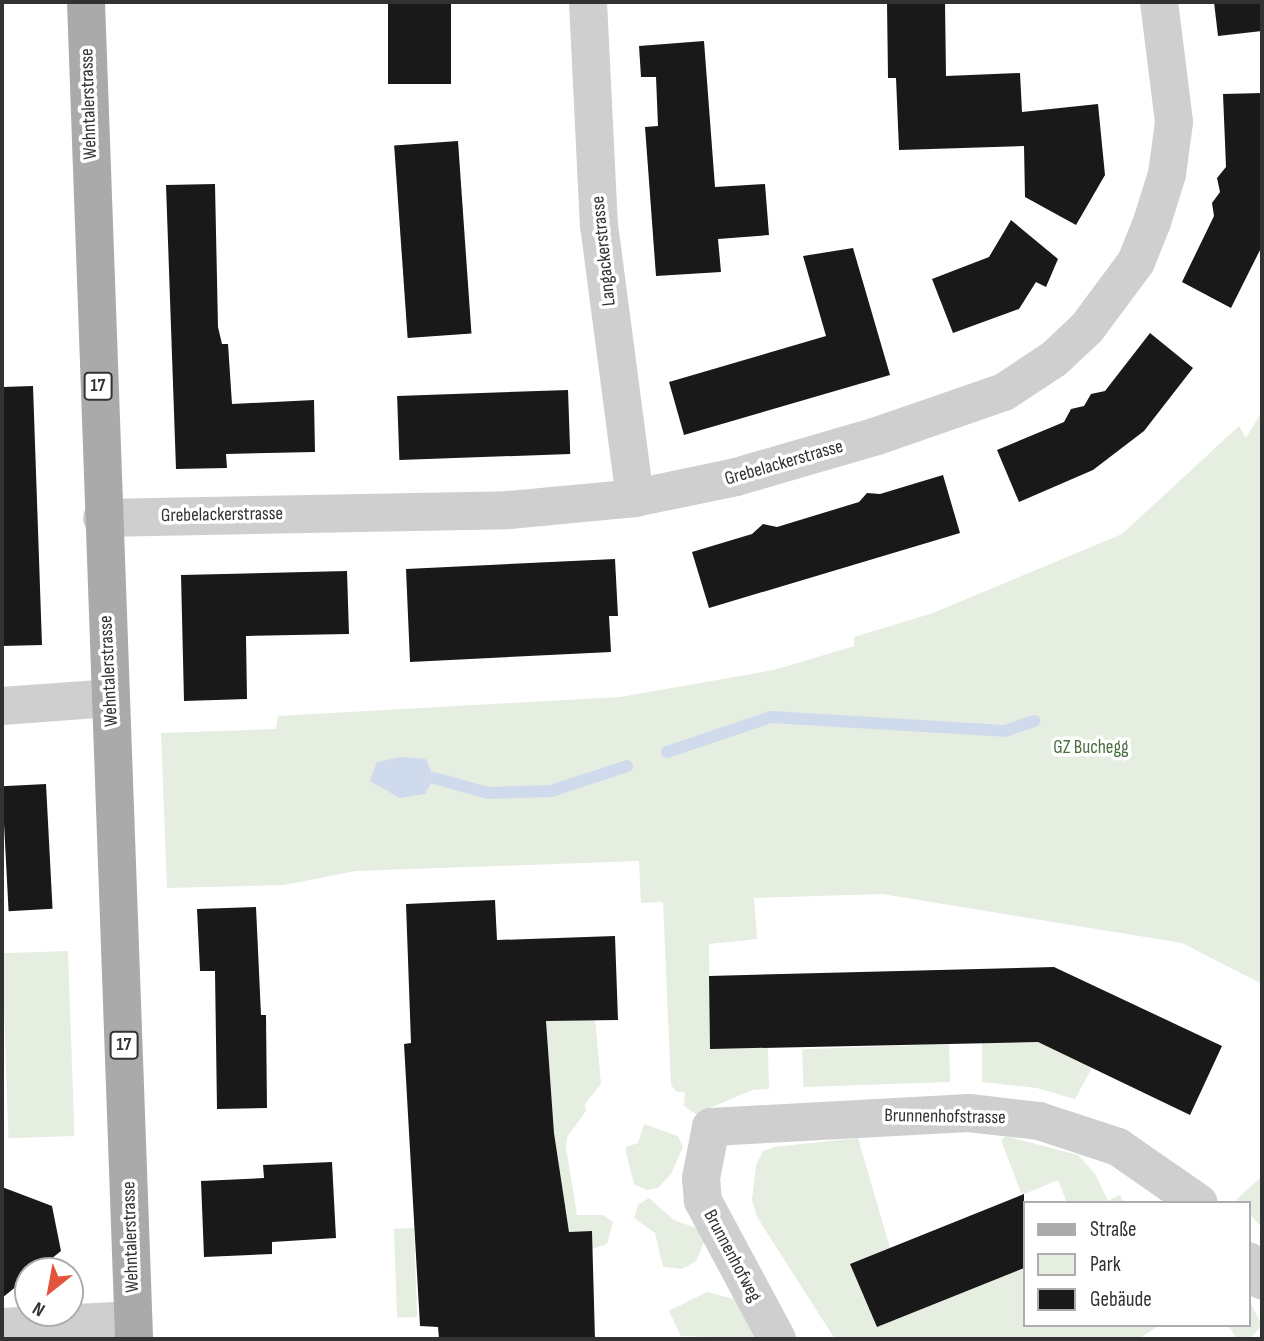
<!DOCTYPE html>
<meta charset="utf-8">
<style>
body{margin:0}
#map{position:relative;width:1264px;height:1341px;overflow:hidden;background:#fff;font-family:"Sofia Sans Condensed",sans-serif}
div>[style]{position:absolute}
.green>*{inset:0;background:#e5eee1;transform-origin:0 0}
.water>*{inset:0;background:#cfdaed}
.stream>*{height:12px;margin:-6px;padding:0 6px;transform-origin:6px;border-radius:6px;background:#cfdaed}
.building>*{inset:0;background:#191919;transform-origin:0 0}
.minor>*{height:38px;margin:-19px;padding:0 19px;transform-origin:19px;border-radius:19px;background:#cfcfcf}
.primary>*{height:38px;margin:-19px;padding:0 19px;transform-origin:19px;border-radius:19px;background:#aaa}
span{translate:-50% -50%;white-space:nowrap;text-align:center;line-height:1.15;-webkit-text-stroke:7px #fff;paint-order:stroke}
.shield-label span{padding:2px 5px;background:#fff;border:2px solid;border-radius:5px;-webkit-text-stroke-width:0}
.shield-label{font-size:18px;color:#323232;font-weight:700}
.street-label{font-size:19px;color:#323232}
.park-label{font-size:19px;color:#4b6e40}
.frame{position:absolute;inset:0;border:4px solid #323232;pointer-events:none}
.legend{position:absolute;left:1023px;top:1201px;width:228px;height:126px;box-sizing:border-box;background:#fff;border:2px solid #adadad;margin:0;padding:9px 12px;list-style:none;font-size:21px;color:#323232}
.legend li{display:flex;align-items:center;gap:14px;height:35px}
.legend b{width:35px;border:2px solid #adadad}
.north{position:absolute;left:14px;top:1257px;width:70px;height:70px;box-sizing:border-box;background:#fff;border:2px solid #adadad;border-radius:50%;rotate:211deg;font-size:19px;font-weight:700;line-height:28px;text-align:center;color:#323232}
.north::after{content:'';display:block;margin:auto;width:24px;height:32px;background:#e2543c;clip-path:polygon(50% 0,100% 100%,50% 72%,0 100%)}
</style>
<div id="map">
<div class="green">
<i style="clip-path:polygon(1262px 411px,1262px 984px,1182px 943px,882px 894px,754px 898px,757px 939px,709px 944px,710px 1048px,768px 1048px,769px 1089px,752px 1090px,696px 1114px,684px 1106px,685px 1092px,677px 1092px,671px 1085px,663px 902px,641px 903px,639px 861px,356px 871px,284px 885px,167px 888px,161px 733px,276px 729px,278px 716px,620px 697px,774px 670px,854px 646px,854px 637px,933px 613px,1122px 534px,1239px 426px,1246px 438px)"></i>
<i style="left:68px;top:951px;width:185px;height:66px;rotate:88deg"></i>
<i style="clip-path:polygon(595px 1019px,601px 1084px,585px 1104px,586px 1111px,567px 1137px,566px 1147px,577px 1215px,603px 1215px,613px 1222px,607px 1244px,592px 1249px,591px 1231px,569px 1232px,554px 1133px,546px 1021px)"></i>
<i style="clip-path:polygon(1038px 1042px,1092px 1068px,1075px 1099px,1037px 1088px,982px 1082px,982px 1043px)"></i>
<i style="left:949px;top:1044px;width:38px;height:147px;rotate:88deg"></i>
<i style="clip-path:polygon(644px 1124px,678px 1136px,683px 1147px,671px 1174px,658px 1188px,647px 1190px,634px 1184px,626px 1152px,626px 1147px,638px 1143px)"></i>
<i style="clip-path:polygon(1006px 1136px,1078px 1155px,1095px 1174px,1108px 1201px,1120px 1195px,1124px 1203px,1067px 1203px,1058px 1180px,1022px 1195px,1001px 1140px)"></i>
<i style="clip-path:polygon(858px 1138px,890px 1248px,851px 1264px,877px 1327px,1024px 1268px,1024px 1325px,1160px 1325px,1138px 1339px,835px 1339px,757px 1217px,752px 1200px,756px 1165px,763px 1151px,774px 1147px)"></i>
<i style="clip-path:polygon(1262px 1176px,1262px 1228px,1248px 1212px,1248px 1203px,1236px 1200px)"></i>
<i style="clip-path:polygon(649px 1198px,674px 1220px,701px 1230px,706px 1237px,696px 1261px,682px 1269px,663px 1267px,655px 1233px,634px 1218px,638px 1205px)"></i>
<i style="left:414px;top:1228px;width:89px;height:20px;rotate:88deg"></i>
<i style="clip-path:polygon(707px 1292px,734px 1299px,763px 1339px,681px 1336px,669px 1311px)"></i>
<i style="clip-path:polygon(1248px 1298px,1262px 1326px,1249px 1339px,1237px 1339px,1228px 1325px,1248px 1325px)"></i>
</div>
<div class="water">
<i style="clip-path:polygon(402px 757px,426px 759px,434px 778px,425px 794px,400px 798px,370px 781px,377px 762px)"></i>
</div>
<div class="stream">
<i style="left:667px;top:752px;width:110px;rotate:-18.6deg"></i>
<i style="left:771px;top:717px;width:234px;rotate:3.4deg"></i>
<i style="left:1005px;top:731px;width:31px;rotate:-19deg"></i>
<i style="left:434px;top:778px;width:56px;rotate:15.5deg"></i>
<i style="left:488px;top:793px;width:63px;rotate:-1.8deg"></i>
<i style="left:551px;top:791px;width:80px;rotate:-18.2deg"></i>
</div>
<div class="building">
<i style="left:388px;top:2px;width:63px;height:82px"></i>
<i style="clip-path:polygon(887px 2px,945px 2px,946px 76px,1020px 73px,1022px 112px,1098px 104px,1105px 175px,1076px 225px,1025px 197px,1024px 146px,899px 150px,896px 78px,888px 78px)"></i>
<i style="clip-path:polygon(1214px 2px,1262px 2px,1262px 31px,1218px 36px)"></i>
<i style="clip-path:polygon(704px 41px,715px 187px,765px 184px,769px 235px,718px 239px,721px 272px,656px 276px,645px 127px,658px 126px,656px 77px,641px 77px,639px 46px)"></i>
<i style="clip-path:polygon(1262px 93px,1262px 246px,1231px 308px,1182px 282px,1214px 216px,1212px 203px,1220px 192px,1217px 178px,1226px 167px,1223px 94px)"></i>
<i style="left:458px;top:141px;width:193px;height:64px;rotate:86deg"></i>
<i style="clip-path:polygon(215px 184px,218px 327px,222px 344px,228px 344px,232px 404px,314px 400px,315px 452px,226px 454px,227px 468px,176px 469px,166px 185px)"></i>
<i style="clip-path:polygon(1011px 220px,1058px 259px,1046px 287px,1036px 282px,1019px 309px,953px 333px,932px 279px,989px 257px)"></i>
<i style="clip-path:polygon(853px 248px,890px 375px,684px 435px,669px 382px,826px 336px,803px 256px)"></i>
<i style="clip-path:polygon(1150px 333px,1193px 368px,1144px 431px,1093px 470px,1019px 502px,997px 450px,1064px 422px,1071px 409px,1084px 406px,1091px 394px,1105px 391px)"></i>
<i style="clip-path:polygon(33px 386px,42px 645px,2px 646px,2px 387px)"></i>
<i style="left:568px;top:390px;width:64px;height:171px;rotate:88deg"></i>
<i style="clip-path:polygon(943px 475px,960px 533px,709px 608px,692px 552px,752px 534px,763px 524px,777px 527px,859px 502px,867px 493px,880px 494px)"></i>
<i style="clip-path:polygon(615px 559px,618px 616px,609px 616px,611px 652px,410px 662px,406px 569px)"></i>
<i style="clip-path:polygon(347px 571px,349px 634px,246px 636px,247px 699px,184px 701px,181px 575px)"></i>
<i style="left:46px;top:784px;width:125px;height:44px;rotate:87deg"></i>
<i style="clip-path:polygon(495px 900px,497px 940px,615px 936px,618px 1020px,546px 1021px,554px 1133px,569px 1232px,592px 1231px,595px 1339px,439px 1339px,438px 1327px,420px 1326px,404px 1044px,411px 1043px,406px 904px)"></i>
<i style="clip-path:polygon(256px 907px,261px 1015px,266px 1015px,267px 1108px,217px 1109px,215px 971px,200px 971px,197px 909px)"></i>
<i style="clip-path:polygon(1054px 967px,1222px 1046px,1190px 1115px,1038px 1042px,710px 1049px,709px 976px)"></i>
<i style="clip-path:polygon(332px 1162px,336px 1238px,272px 1242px,272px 1254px,204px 1257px,201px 1181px,264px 1178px,263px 1165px)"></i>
<i style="clip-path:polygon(2px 1187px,52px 1206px,61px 1251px,36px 1271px,28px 1271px,28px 1277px,2px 1298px)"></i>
<i style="clip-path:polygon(1024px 1194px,1024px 1268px,877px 1327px,850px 1264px)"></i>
</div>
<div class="minor">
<i style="left:588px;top:2px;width:223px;rotate:87.2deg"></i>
<i style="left:599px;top:225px;width:275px;rotate:82.5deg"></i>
<i style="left:102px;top:518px;width:407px;rotate:-1.1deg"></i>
<i style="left:509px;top:510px;width:127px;rotate:-5.4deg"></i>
<i style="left:635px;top:498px;width:103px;rotate:-11.7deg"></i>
<i style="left:736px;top:477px;width:147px;rotate:-16.2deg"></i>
<i style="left:877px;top:436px;width:134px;rotate:-19.1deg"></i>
<i style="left:1004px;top:392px;width:60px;rotate:-33.4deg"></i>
<i style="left:1054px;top:359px;width:45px;rotate:-43.2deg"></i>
<i style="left:1087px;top:328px;width:82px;rotate:-53.4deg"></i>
<i style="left:1136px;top:262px;width:43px;rotate:-68.2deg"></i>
<i style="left:1152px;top:222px;width:50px;rotate:-72.6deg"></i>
<i style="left:1167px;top:174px;width:52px;rotate:-82.3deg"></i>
<i style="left:1174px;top:122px;width:121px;rotate:-97.1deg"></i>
<i style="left:2px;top:706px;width:108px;rotate:-4.2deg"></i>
<i style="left:1248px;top:1261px;width:24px;rotate:54deg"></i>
<i style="left:2px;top:1327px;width:131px;rotate:-3.1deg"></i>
<i style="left:777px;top:1339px;width:157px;rotate:-118.2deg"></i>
<i style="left:703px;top:1201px;width:23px;rotate:-95deg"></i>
<i style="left:701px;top:1178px;width:52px;rotate:-78.9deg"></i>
<i style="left:711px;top:1127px;width:258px;rotate:-3.1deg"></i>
<i style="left:969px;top:1113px;width:70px;rotate:6.5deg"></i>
<i style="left:1039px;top:1121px;width:83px;rotate:18.2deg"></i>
<i style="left:1118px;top:1147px;width:98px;rotate:34.7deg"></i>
</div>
<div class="primary">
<i style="left:86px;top:2px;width:1338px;rotate:87.94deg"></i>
</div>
<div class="shield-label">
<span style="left:98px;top:386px">17</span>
<span style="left:124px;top:1045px">17</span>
</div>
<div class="street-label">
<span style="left:89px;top:104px;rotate:-92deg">Wehntalerstrasse</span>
<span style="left:604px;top:251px;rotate:-96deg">Langackerstrasse</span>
<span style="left:784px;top:463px;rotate:-16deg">Grebelackerstrasse</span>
<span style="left:222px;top:515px;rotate:-1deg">Grebelackerstrasse</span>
<span style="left:109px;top:671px;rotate:-93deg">Wehntalerstrasse</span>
<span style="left:945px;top:1117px;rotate:1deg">Brunnenhofstrasse</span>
<span style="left:131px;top:1237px;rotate:-92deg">Wehntalerstrasse</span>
<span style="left:732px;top:1256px;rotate:62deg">Brunnenhofweg</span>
</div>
<div class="park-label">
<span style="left:1091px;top:748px">GZ Buchegg</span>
</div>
<div class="frame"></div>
<ul class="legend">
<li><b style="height:9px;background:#aaa"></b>Straße</li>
<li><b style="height:19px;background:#e5eee1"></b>Park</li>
<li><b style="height:19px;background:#191919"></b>Gebäude</li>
</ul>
<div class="north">N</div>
</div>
